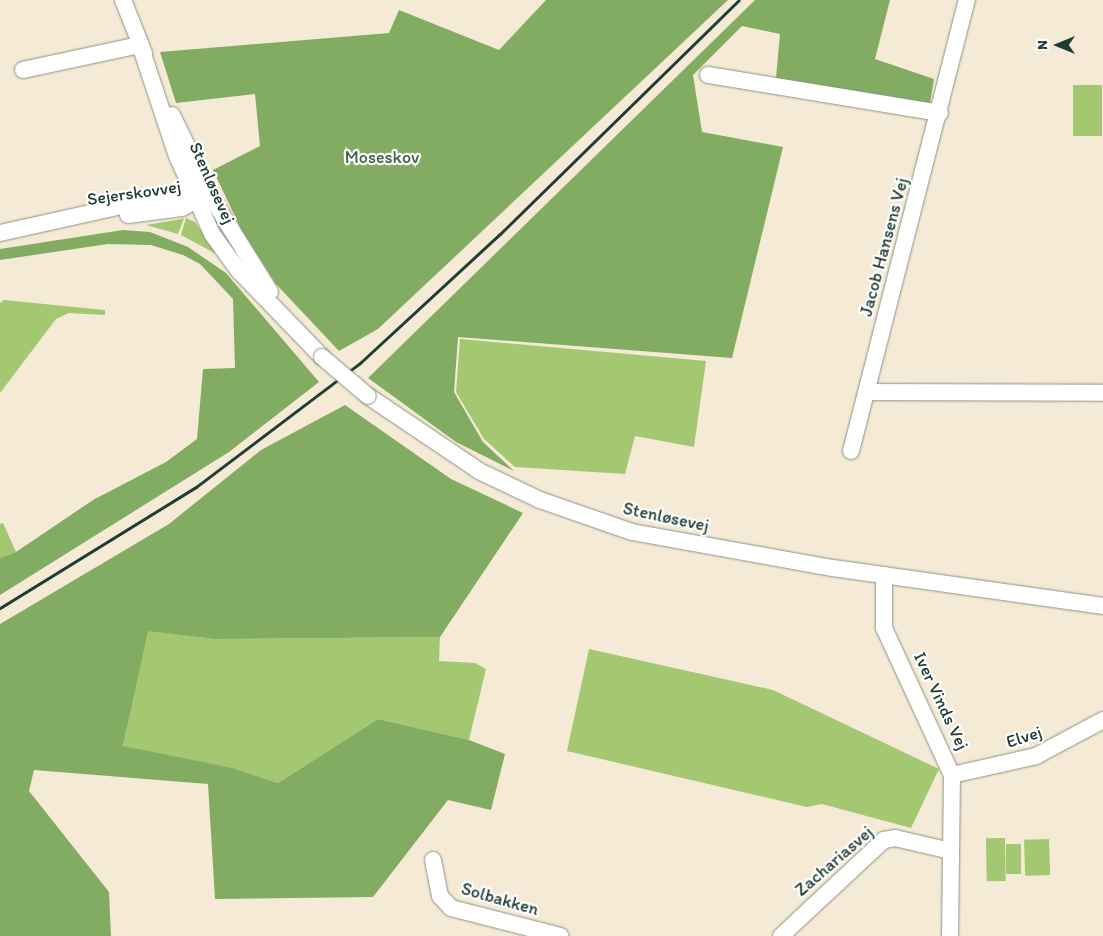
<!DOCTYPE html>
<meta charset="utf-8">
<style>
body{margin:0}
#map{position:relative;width:1103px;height:936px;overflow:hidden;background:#f5ead5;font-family:Itim,sans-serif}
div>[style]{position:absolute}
.green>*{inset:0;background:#a4c871;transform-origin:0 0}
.forest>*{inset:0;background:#83ac63}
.roads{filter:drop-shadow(0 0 1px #8a9484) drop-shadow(0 0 1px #8a9484)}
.minor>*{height:16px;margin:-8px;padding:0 8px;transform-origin:8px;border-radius:8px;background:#fff}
.rail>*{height:3px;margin:-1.5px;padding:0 1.5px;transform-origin:1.5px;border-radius:1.5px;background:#1f3d34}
.bridges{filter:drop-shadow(0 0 1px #8a9484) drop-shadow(0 0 1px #8a9484)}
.minor-bridge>*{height:16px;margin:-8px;padding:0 8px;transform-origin:8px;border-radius:8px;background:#fff}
span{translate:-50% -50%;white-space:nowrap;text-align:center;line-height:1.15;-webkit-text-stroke:4.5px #fff;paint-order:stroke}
.park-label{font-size:18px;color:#406043}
.street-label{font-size:18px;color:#1f3d34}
.north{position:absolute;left:1033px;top:20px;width:50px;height:50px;-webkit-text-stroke:4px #fff;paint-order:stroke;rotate:270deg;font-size:14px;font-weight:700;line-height:20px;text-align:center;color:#1f3d34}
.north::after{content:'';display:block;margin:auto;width:18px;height:22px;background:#1f3d34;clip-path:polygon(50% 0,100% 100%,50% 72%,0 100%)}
</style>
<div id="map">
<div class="green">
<i style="left:1073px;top:85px;width:29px;height:51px"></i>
<i style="clip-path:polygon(184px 218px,178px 234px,146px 225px,182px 219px)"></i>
<i style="clip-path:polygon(186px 218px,195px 222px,218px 255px,181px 235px)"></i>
<i style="clip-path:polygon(4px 300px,105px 310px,105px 315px,69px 313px,56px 319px,0 393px,0 303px)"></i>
<i style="clip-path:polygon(460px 339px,706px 361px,694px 447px,635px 436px,625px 474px,515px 467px,484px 439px,456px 392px)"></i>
<i style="clip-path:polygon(3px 523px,16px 552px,0 558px,0 524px)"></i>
<i style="clip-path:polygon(147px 630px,214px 639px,440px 637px,439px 661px,475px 663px,486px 669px,469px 740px,378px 719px,278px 783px,233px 768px,123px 747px)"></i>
<i style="clip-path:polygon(589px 649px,773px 690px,939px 769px,911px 828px,822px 804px,807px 807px,567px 751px)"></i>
<i style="left:1005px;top:838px;width:43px;height:19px;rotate:89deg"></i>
<i style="left:1049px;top:839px;width:36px;height:25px;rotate:88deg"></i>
<i style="left:1006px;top:844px;width:15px;height:30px"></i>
</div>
<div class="forest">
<i style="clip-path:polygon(546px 0,728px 0,378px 329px,339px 351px,276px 284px,241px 229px,213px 170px,260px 146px,255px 94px,176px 103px,160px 52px,389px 33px,399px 10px,499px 50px)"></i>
<i style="clip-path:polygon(755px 0,890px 0,875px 59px,934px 79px,930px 103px,776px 78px,780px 34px,742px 26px,693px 75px,702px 132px,783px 147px,732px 358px,458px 337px,454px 392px,483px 442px,514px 471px,456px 442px,368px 378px)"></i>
<i style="clip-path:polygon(123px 230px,150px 232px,188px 247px,226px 273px,319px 382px,229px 452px,0 595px,0 558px,16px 552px,93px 500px,166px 462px,197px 439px,203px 369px,235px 368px,233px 299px,200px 264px,183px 255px,151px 245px,108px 244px,0 260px,0 249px)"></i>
<i style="clip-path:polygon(345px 405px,451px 479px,523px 513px,440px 637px,214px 639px,148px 631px,123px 746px,233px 768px,278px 783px,378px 719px,469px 740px,505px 754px,491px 810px,448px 800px,373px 897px,215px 899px,208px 784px,34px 770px,29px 791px,109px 892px,111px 936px,0 936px,0 624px,169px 524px,261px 450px)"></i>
</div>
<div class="roads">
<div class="minor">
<i style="left:123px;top:0;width:57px;rotate:68.4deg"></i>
<i style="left:140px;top:45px;width:117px;rotate:71.6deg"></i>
<i style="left:177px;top:156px;width:85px;rotate:65.8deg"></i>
<i style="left:212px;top:234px;width:46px;rotate:53.9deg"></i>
<i style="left:239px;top:271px;width:120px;rotate:46deg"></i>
<i style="left:23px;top:70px;width:120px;rotate:-12.1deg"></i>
<i style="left:708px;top:75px;width:235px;rotate:9.3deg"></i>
<i style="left:172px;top:115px;width:94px;rotate:64.2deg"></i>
<i style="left:213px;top:200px;width:108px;rotate:58.2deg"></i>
<i style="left:128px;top:215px;width:54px;rotate:-7.4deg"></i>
<i style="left:182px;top:208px;width:23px;rotate:-29deg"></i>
<i style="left:0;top:233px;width:195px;rotate:-12.5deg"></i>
<i style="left:867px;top:392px;width:236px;rotate:0.2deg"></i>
<i style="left:368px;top:396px;width:134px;rotate:34deg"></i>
<i style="left:479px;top:471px;width:68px;rotate:25.4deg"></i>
<i style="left:540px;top:500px;width:97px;rotate:19.2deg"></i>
<i style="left:632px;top:532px;width:204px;rotate:10.2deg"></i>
<i style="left:833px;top:568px;width:273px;rotate:8deg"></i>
<i style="left:851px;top:451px;width:466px;rotate:-75.6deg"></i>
<i style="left:884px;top:575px;width:53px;rotate:90deg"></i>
<i style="left:884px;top:628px;width:162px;rotate:65.2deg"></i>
<i style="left:952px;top:775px;width:161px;rotate:90.7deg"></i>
<i style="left:952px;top:775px;width:86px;rotate:-12.7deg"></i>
<i style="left:1036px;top:756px;width:76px;rotate:-28.2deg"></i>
<i style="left:433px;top:860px;width:37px;rotate:79deg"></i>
<i style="left:440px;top:896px;width:16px;rotate:47deg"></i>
<i style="left:451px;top:908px;width:113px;rotate:14.4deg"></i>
<i style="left:781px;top:936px;width:141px;rotate:-43deg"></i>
<i style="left:884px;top:840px;width:11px;rotate:-10deg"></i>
<i style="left:895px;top:838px;width:57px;rotate:13.1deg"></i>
</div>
</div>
<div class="rail">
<i style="left:0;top:608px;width:230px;rotate:-31.7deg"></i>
<i style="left:196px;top:487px;width:206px;rotate:-37.1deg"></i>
<i style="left:360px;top:363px;width:190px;rotate:-42.7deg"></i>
<i style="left:500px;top:234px;width:334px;rotate:-44.4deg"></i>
</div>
<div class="bridges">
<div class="minor-bridge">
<i style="left:322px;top:357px;width:60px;rotate:40.3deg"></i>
</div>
</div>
<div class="park-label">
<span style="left:382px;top:157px">Moseskov</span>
</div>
<div class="street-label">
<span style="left:212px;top:183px;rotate:66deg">Stenløsevej</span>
<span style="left:134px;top:193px;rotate:-8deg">Sejerskovvej</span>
<span style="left:884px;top:247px;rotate:-75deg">Jacob Hansens Vej</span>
<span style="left:666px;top:517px;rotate:12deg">Stenløsevej</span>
<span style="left:941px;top:701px;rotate:65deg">Iver Vinds Vej</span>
<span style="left:1024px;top:737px;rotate:-18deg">Elvej</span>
<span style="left:834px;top:861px;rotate:-41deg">Zachariasvej</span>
<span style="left:500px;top:899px;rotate:16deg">Solbakken</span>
</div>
<div class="north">N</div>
</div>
